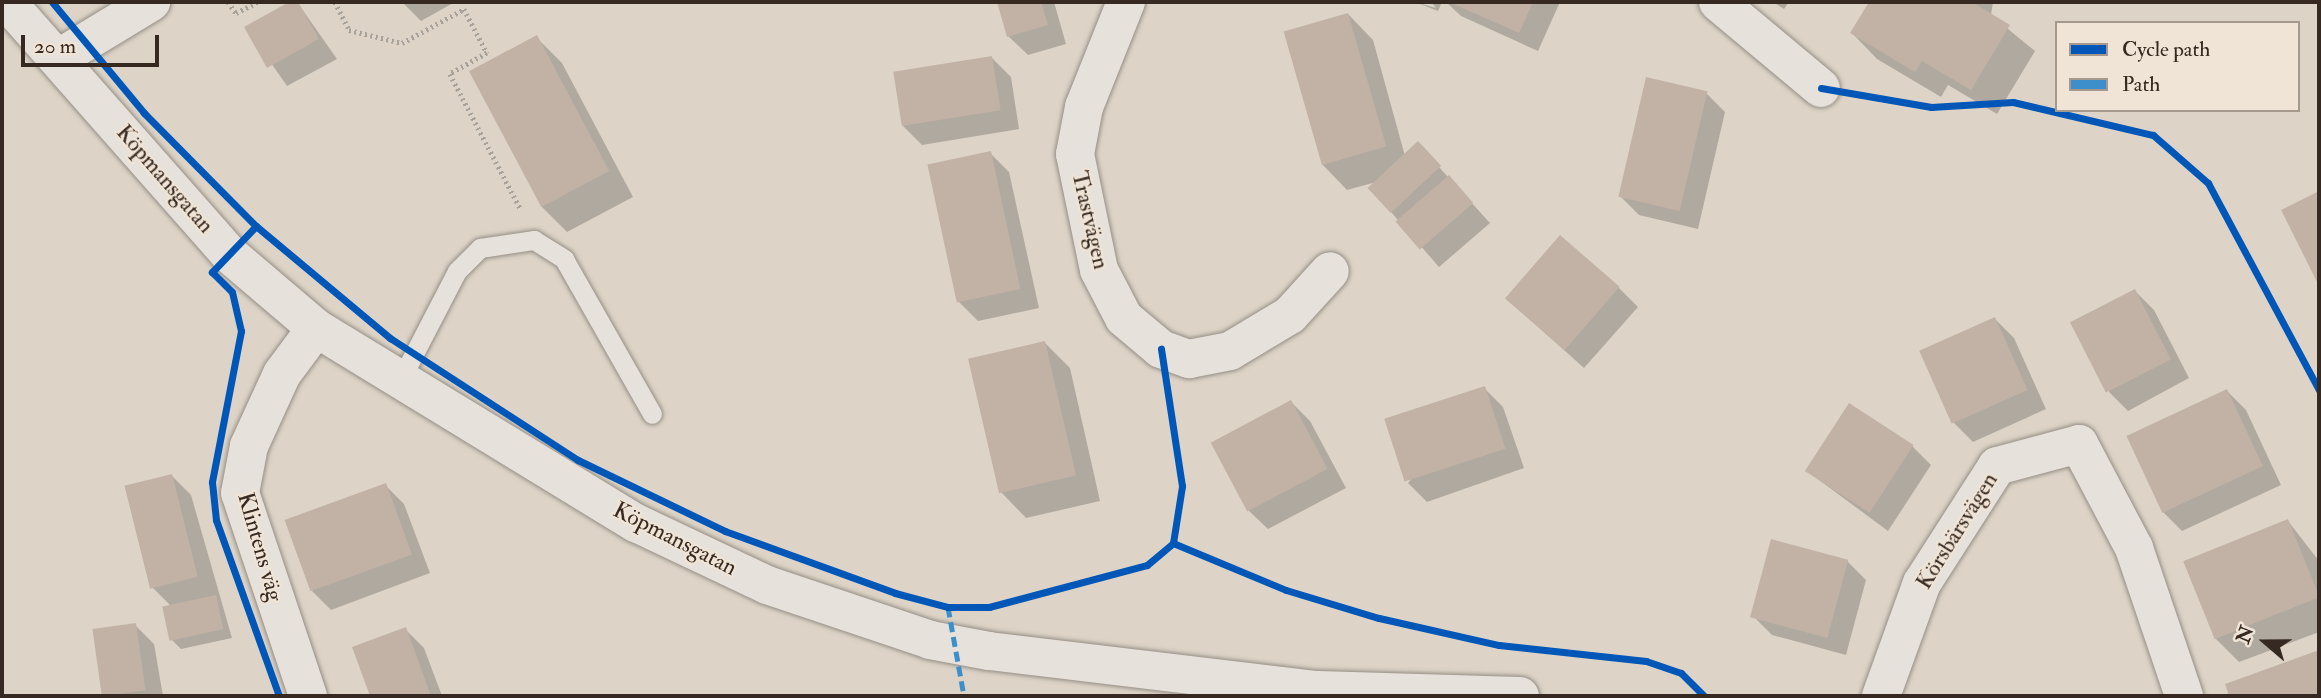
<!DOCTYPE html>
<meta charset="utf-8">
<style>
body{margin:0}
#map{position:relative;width:2321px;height:698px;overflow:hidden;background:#ddd4c7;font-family:"IM FELL Double Pica",serif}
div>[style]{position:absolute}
.shadow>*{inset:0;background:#0003}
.building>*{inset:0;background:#c2b2a6;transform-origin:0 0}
.path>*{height:4.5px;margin-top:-2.25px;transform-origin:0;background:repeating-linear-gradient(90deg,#a7a29c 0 2px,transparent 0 5.5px)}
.roads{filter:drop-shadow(0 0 2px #958e86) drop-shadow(0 0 2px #958e86)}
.service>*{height:19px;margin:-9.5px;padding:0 9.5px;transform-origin:9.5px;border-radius:9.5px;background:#e6e1da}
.minor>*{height:38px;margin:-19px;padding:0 19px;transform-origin:19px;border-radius:19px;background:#e6e1da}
.quiet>*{height:5px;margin-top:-2.5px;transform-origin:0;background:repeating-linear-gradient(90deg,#3d8fcb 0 10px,transparent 0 15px)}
.cycleway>*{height:7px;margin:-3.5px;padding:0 3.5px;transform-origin:3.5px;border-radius:3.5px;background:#0057b8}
span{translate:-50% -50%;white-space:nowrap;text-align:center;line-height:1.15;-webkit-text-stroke:5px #efe4d5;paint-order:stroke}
.street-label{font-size:23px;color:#362922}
.frame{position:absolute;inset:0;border:4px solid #362922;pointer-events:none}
.legend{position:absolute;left:2055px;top:21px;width:245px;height:91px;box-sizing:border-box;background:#efe4d5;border:2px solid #a5998d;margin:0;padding:9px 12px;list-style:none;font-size:21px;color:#362922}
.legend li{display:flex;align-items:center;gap:14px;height:35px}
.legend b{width:35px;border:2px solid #a5998d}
.north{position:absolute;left:2230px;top:607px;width:70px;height:70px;-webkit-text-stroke:5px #efe4d5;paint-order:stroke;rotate:290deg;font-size:19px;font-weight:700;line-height:28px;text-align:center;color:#362922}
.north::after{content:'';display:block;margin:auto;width:24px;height:32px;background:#362922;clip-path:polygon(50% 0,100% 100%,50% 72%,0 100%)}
.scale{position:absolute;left:21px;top:35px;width:138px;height:32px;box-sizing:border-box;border:4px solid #362922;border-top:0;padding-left:9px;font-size:21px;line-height:24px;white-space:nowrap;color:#362922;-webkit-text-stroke:5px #efe4d5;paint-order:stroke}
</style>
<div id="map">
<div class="shadow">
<i style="clip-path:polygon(297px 2px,337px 59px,287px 86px,246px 27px)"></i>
<i style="clip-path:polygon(402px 2px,455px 2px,421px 21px)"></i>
<i style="clip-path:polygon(999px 2px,1054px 2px,1066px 44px,1028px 55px,1008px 36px)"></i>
<i style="clip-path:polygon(1415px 2px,1436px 8px,1431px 2px,1442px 2px,1438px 11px)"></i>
<i style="clip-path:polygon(1446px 2px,1560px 2px,1538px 51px,1461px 16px)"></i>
<i style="clip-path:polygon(1773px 2px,1789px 2px,1784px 9px)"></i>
<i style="clip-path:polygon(1871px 2px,1993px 2px,1991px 15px,2035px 51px,1997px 114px,1948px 85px,1941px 97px,1877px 59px,1852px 33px)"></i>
<i style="clip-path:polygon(1348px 14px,1373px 40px,1405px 156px,1418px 144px,1490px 223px,1439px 267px,1371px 189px,1380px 181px,1347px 190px,1322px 164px)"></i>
<i style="clip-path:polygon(536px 37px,562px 63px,633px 197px,567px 232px,542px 207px)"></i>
<i style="clip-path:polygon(992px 58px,1011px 77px,1019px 129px,922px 145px,903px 126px)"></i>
<i style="clip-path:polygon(1706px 93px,1725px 112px,1698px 229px,1639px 215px,1620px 196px)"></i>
<i style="clip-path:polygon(990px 153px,1009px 172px,1039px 308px,978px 321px,959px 302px)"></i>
<i style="clip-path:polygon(1619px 288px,1638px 307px,1584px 368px,1507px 299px)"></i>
<i style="clip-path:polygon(2135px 291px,2154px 310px,2189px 378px,2128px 411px,2109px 392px)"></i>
<i style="clip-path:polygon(1995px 319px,2014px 338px,2046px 409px,1973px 442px,1954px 423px)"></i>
<i style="clip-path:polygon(1045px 343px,1070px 368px,1100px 501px,1026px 518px,1001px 492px)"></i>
<i style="clip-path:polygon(1484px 388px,1503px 407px,1524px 468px,1427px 502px,1408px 483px)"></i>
<i style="clip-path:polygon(2227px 391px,2246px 410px,2281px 485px,2182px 531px,2163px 512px)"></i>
<i style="clip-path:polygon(1291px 402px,1310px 421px,1346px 488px,1268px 529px,1249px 511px)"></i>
<i style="clip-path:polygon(1912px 446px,1931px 465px,1888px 531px,1807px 471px)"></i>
<i style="clip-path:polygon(172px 476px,191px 495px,232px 638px,181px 649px,171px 639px,170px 605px,153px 588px)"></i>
<i style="clip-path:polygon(385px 485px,404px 504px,430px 573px,331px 610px,312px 591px)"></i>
<i style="clip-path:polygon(2288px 521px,2319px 561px,2319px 632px,2239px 662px,2214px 637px)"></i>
<i style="clip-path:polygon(1847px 561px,1866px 580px,1846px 655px,1772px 635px,1753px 616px)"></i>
<i style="clip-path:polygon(135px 625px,154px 644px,163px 696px,104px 696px,94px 631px)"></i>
<i style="clip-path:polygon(405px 629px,424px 648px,442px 696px,372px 696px,354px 648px)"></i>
<i style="clip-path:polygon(2319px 652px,2319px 696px,2231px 696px,2227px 685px)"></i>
</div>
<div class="building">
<i style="clip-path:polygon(289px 2px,298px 2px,319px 39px,267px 68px,244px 27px)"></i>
<i style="clip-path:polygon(997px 2px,1041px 2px,1048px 25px,1007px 37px)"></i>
<i style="clip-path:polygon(1449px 2px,1533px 2px,1519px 33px)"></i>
<i style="clip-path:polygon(1869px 2px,1972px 2px,2010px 25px,1971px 90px,1922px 61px,1915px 72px,1850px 33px)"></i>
<i style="left:1348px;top:13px;width:139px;height:67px;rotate:74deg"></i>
<i style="left:537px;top:35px;width:154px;height:77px;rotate:62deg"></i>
<i style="left:992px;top:56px;width:55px;height:100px;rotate:81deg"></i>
<i style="left:1646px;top:77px;width:63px;height:123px;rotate:13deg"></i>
<i style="left:1418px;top:141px;width:34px;height:69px;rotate:47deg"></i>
<i style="left:991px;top:151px;width:141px;height:65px;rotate:78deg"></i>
<i style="left:1449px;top:175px;width:37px;height:71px;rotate:49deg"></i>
<i style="clip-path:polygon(2319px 191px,2319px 286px,2281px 210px)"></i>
<i style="left:1560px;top:235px;width:79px;height:84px;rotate:41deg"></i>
<i style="left:2135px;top:289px;width:79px;height:73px;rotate:63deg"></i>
<i style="left:1995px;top:317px;width:80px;height:83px;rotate:66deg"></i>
<i style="left:1045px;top:341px;width:138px;height:79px;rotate:77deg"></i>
<i style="left:1485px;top:386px;width:66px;height:106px;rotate:72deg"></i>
<i style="left:2227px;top:389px;width:85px;height:111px;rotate:65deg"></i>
<i style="left:1291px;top:400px;width:78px;height:91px;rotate:62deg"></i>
<i style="left:1849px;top:403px;width:77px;height:81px;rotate:33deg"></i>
<i style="left:172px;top:474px;width:106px;height:49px;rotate:76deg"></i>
<i style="left:386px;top:483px;width:76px;height:108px;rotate:70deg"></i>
<i style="left:2288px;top:519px;width:84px;height:113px;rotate:68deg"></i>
<i style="left:1771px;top:539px;width:80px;height:81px;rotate:15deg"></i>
<i style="left:216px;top:595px;width:35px;height:55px;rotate:78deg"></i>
<i style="left:136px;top:623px;width:68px;height:44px;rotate:82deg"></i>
<i style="clip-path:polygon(406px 627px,431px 696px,370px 696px,352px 647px)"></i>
<i style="clip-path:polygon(2319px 650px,2319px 696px,2229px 696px,2225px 684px)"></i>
</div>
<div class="path">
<i style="left:228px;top:2px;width:14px;rotate:54deg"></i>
<i style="left:236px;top:13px;width:25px;rotate:-27deg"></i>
<i style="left:335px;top:2px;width:31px;rotate:63deg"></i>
<i style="left:349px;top:30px;width:55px;rotate:13.8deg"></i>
<i style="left:402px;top:43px;width:71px;rotate:-28.7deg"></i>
<i style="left:464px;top:9px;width:50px;rotate:62.4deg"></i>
<i style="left:487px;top:53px;width:43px;rotate:150.4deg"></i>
<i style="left:450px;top:74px;width:153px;rotate:62.4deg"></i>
</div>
<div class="roads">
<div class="service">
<i style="left:402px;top:377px;width:119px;rotate:-62.6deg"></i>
<i style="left:457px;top:271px;width:33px;rotate:-45deg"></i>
<i style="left:480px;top:248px;width:55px;rotate:-8.4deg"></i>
<i style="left:534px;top:240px;width:36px;rotate:32deg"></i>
<i style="left:564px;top:259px;width:178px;rotate:60.4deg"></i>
</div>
<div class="minor">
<i style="left:7px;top:2px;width:336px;rotate:48.6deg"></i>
<i style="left:229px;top:254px;width:114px;rotate:40.4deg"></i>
<i style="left:316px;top:328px;width:375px;rotate:31.4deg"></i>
<i style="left:636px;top:523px;width:145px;rotate:25.3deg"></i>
<i style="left:767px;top:585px;width:172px;rotate:18.6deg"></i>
<i style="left:930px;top:640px;width:60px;rotate:10.6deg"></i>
<i style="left:989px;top:651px;width:330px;rotate:6.8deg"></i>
<i style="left:1317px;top:690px;width:203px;rotate:1.7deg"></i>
<i style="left:1126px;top:2px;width:113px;rotate:111.8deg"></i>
<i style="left:1084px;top:107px;width:48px;rotate:100.8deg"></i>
<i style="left:1075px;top:154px;width:118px;rotate:78.3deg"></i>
<i style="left:1099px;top:270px;width:54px;rotate:62.5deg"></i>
<i style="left:1124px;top:318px;width:48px;rotate:40deg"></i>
<i style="left:1161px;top:349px;width:30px;rotate:20deg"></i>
<i style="left:1189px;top:359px;width:42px;rotate:-11deg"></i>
<i style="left:1230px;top:351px;width:70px;rotate:-31deg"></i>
<i style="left:1290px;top:315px;width:59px;rotate:-47.7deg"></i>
<i style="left:1718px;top:2px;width:134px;rotate:39.9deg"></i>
<i style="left:59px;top:58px;width:108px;rotate:-31.3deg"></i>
<i style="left:308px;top:696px;width:214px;rotate:-108.5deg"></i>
<i style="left:240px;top:493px;width:48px;rotate:-79.2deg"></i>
<i style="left:249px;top:446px;width:79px;rotate:-65.4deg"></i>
<i style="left:282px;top:374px;width:57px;rotate:-53.5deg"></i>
<i style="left:1881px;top:696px;width:120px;rotate:-70.1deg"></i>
<i style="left:1922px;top:583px;width:139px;rotate:-57.3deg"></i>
<i style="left:1997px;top:466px;width:85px;rotate:-15deg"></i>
<i style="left:2079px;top:444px;width:118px;rotate:62.1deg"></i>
<i style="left:2134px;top:548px;width:156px;rotate:71.3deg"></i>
</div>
</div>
<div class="quiet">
<i style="left:948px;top:607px;width:90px;rotate:79.8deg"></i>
</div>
<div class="cycleway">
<i style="left:52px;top:2px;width:144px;rotate:50.3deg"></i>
<i style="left:144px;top:113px;width:159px;rotate:45.3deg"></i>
<i style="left:256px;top:226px;width:175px;rotate:39.9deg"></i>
<i style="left:390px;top:338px;width:224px;rotate:33deg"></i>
<i style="left:578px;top:460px;width:163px;rotate:25.8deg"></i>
<i style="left:725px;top:531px;width:181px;rotate:20deg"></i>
<i style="left:895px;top:593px;width:55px;rotate:14.8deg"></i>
<i style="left:948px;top:607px;width:41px"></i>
<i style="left:989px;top:607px;width:163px;rotate:-14.9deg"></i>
<i style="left:1147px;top:565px;width:34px;rotate:-40deg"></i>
<i style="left:1173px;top:543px;width:58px;rotate:-81deg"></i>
<i style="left:1182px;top:486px;width:139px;rotate:-98.7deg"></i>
<i style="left:1821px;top:88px;width:112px;rotate:9.8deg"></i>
<i style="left:1931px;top:107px;width:82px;rotate:-3.5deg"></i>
<i style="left:2013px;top:102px;width:144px;rotate:13.3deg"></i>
<i style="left:2153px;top:135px;width:73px;rotate:41.1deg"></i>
<i style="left:2208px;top:183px;width:235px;rotate:61.8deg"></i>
<i style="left:256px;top:226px;width:64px;rotate:133.7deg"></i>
<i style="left:212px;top:272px;width:28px;rotate:45deg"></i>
<i style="left:232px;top:292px;width:40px;rotate:77deg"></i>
<i style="left:241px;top:331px;width:154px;rotate:100.9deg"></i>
<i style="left:212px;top:482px;width:38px;rotate:84deg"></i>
<i style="left:216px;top:520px;width:187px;rotate:70.3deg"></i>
<i style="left:1173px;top:543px;width:122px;rotate:22.6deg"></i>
<i style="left:1286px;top:590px;width:97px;rotate:16.8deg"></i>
<i style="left:1379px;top:618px;width:123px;rotate:12.7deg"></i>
<i style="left:1499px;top:645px;width:148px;rotate:6.2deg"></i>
<i style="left:1646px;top:661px;width:37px;rotate:19deg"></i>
<i style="left:1681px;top:673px;width:33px;rotate:45deg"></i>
</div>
<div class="street-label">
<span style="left:165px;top:179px;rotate:49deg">Köpmansgatan</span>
<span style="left:1090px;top:220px;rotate:77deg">Trastvägen</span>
<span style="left:1957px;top:531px;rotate:-58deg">Körsbärsvägen</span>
<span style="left:675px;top:539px;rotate:27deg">Köpmansgatan</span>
<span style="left:260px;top:547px;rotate:74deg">Klintens väg</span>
</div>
<div class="frame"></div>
<ul class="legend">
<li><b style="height:9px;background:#0057b8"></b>Cycle path</li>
<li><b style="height:9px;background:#3d8fcb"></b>Path</li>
</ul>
<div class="north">N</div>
<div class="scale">20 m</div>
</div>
